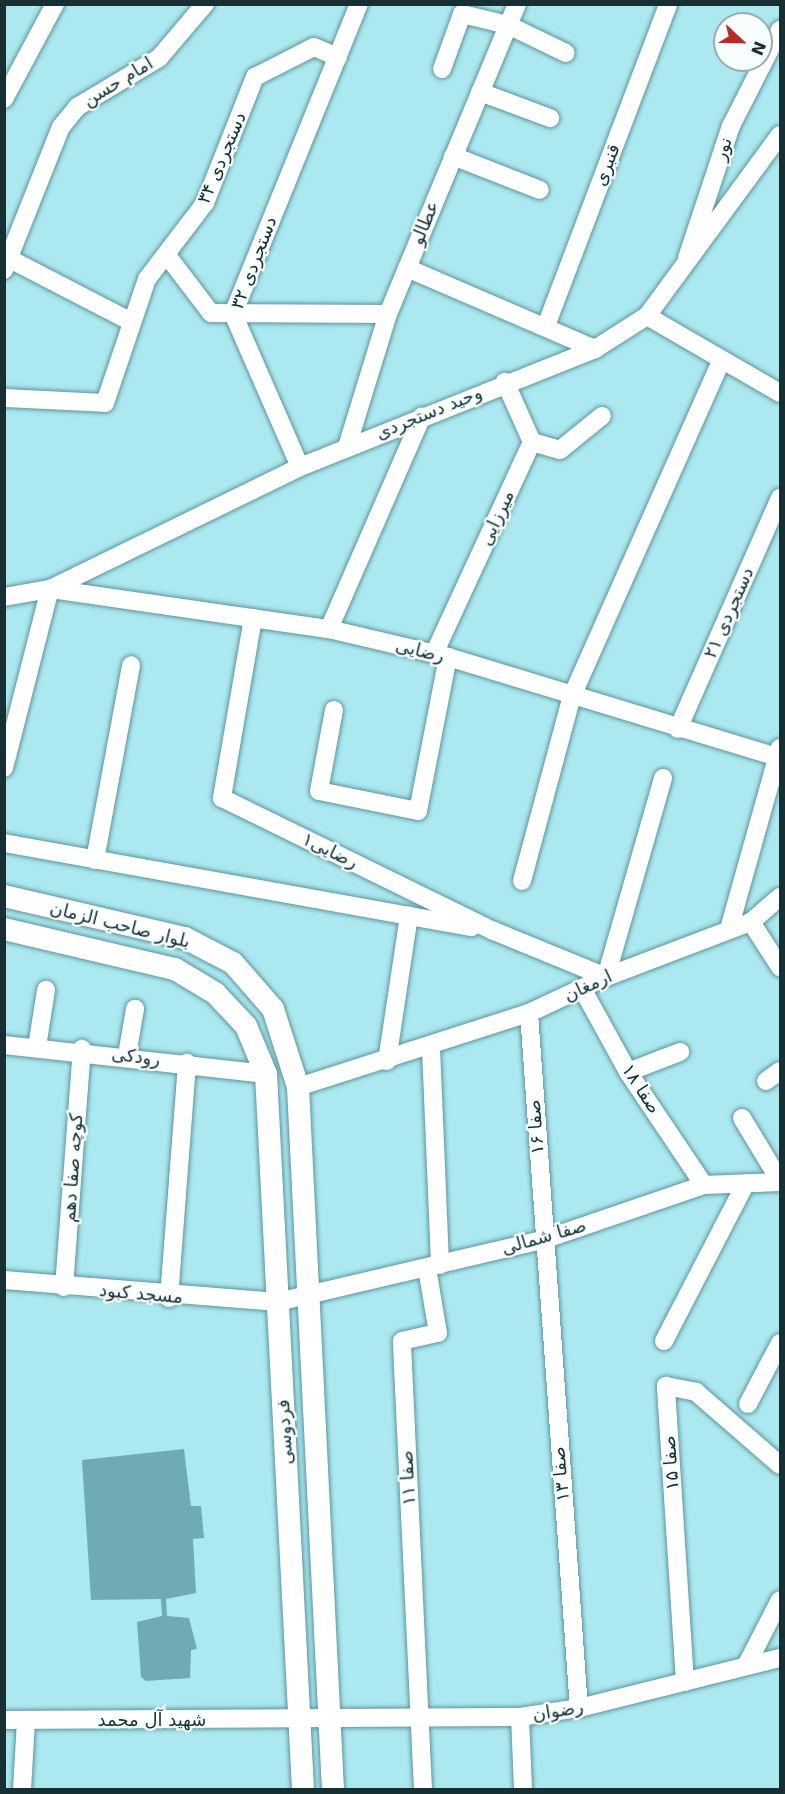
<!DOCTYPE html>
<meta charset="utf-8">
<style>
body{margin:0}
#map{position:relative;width:785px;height:1794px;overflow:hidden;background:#ace8ef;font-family:"DejaVu Sans",Vazirmatn,sans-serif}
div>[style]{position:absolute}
.building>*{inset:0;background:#71abb2}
.roads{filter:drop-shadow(0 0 2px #5c959d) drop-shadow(0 0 2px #5c959d)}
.minor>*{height:18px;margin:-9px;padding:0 9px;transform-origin:9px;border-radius:9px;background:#fff}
.major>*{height:22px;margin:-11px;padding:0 11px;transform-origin:11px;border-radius:11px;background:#fff}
span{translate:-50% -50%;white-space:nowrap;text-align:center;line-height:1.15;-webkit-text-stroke:4.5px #f8fefe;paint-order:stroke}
.street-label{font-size:18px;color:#172f32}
.frame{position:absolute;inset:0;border:6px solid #172f32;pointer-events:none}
.north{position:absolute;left:713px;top:12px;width:60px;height:60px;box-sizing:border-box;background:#f8fefe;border:2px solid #9eabac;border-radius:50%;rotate:112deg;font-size:16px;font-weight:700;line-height:24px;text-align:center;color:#172f32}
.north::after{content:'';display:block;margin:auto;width:21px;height:27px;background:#b92a2a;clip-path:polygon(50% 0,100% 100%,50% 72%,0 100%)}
</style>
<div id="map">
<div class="building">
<i style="clip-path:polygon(184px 1449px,191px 1506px,201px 1506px,204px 1538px,193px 1539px,196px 1593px,166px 1599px,167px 1616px,189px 1618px,197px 1649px,191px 1650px,190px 1678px,146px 1681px,141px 1677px,137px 1622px,162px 1616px,161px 1599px,91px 1600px,82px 1460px)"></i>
</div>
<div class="roads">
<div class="minor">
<i style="left:442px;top:69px;width:59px;rotate:-70deg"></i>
<i style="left:462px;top:14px;width:47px;rotate:13.4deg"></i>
<i style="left:508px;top:25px;width:64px;rotate:25.8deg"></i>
<i style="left:480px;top:92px;width:75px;rotate:20.4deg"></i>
<i style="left:4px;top:99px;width:108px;rotate:-61.8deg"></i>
<i style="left:453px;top:156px;width:93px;rotate:21.3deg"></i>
<i style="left:166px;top:254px;width:74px;rotate:52.7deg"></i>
<i style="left:211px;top:313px;width:177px;rotate:0.3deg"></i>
<i style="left:4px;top:256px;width:142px;rotate:27.3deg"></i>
<i style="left:687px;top:258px;width:139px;rotate:-71.6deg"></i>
<i style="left:731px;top:126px;width:108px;rotate:-63deg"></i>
<i style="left:407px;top:268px;width:205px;rotate:23.3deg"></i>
<i style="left:4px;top:270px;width:154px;rotate:-68.3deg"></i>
<i style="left:61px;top:127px;width:26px;rotate:-51deg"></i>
<i style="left:77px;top:107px;width:96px;rotate:-30.9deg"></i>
<i style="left:159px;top:58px;width:71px;rotate:-49.6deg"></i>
<i style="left:647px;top:316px;width:154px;rotate:30.1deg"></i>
<i style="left:546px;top:326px;width:344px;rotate:-69.2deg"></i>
<i style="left:4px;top:398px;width:101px;rotate:2.8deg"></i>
<i style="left:105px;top:403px;width:131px;rotate:-71.3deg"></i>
<i style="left:147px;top:279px;width:96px;rotate:-52.7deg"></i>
<i style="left:205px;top:203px;width:136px;rotate:-68.4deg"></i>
<i style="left:255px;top:77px;width:66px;rotate:-27deg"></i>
<i style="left:314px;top:47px;width:26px;rotate:23deg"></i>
<i style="left:532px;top:442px;width:29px;rotate:16deg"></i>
<i style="left:560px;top:450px;width:54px;rotate:-39deg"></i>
<i style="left:347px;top:447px;width:139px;rotate:-72.9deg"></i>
<i style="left:388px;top:314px;width:336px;rotate:-67.4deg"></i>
<i style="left:300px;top:467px;width:167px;rotate:-113.6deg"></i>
<i style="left:233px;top:314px;width:335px;rotate:-67.9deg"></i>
<i style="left:4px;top:597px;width:47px;rotate:-9.9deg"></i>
<i style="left:50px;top:589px;width:278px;rotate:-26deg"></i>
<i style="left:300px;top:467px;width:318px;rotate:-21.8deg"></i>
<i style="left:595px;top:349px;width:62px;rotate:-32.4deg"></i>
<i style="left:647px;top:316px;width:225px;rotate:-53.7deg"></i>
<i style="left:253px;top:618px;width:183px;rotate:99.8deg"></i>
<i style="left:222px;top:798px;width:303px;rotate:26.1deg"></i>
<i style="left:494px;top:931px;width:121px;rotate:22.3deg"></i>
<i style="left:606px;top:977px;width:207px;rotate:-74deg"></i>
<i style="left:329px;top:629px;width:232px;rotate:-66.4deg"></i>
<i style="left:434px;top:654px;width:234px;rotate:-65.2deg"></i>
<i style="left:532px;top:442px;width:66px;rotate:-114.2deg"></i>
<i style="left:334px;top:710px;width:82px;rotate:100.5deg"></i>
<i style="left:319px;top:791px;width:101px;rotate:11.4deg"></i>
<i style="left:418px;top:811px;width:157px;rotate:-79deg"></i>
<i style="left:678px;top:729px;width:253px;rotate:-66.2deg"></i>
<i style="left:4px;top:768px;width:185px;rotate:-75.6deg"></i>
<i style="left:50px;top:589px;width:282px;rotate:8.2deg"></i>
<i style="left:329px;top:629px;width:122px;rotate:13.2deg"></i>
<i style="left:448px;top:657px;width:347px;rotate:16.9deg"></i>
<i style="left:4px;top:843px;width:475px;rotate:10.2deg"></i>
<i style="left:95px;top:860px;width:198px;rotate:-79.5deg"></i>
<i style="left:522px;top:881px;width:192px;rotate:-74.9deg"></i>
<i style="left:572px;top:696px;width:367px;rotate:-66deg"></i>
<i style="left:751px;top:922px;width:54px;rotate:57.2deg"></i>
<i style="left:729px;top:929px;width:188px;rotate:-74.3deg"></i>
<i style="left:583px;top:990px;width:94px;rotate:61.2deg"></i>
<i style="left:628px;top:1072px;width:136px;rotate:56.1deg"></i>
<i style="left:529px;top:1013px;width:697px;rotate:85.89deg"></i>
<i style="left:4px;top:1045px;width:264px;rotate:6.3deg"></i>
<i style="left:37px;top:1047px;width:58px;rotate:-81deg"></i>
<i style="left:431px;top:1048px;width:217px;rotate:87.6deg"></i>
<i style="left:127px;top:1055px;width:47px;rotate:-80.1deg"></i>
<i style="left:387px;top:1061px;width:147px;rotate:-81.4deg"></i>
<i style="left:628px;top:1072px;width:56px;rotate:-21deg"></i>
<i style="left:766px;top:1081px;width:17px;rotate:-36deg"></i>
<i style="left:298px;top:1087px;width:243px;rotate:-17.8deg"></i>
<i style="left:529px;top:1013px;width:85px;rotate:-25.1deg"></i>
<i style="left:606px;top:977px;width:155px;rotate:-20.8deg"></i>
<i style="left:751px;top:922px;width:38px;rotate:-41deg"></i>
<i style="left:742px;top:1118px;width:74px;rotate:58.9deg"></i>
<i style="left:4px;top:1280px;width:275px;rotate:4.6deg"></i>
<i style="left:278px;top:1302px;width:272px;rotate:-13.2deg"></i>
<i style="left:543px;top:1240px;width:170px;rotate:-18.9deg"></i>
<i style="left:704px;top:1185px;width:76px;rotate:-2.3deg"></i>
<i style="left:64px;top:1287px;width:239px;rotate:-85.7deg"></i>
<i style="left:169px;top:1298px;width:236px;rotate:-85.6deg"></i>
<i style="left:664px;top:1341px;width:178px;rotate:-62.6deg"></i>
<i style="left:748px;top:1404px;width:69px;rotate:-62.3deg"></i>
<i style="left:746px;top:1666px;width:74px;rotate:-62.7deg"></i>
<i style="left:685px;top:1682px;width:297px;rotate:-93.7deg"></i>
<i style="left:666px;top:1386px;width:31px;rotate:11deg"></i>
<i style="left:696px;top:1392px;width:111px;rotate:41deg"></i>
<i style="left:520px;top:1717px;width:73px;rotate:87.6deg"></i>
<i style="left:4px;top:1720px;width:516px;rotate:-0.33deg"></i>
<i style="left:520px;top:1717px;width:60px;rotate:-8.7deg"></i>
<i style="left:579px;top:1708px;width:207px;rotate:-14deg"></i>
<i style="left:22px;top:1790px;width:70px;rotate:-86.7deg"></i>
<i style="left:423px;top:1790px;width:449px;rotate:-92.7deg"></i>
<i style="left:402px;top:1341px;width:37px;rotate:-13deg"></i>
<i style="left:438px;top:1333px;width:66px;rotate:-99.6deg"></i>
</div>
<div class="major">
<i style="left:4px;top:896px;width:186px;rotate:13.1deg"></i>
<i style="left:185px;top:938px;width:54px;rotate:27.5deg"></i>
<i style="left:233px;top:963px;width:61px;rotate:49deg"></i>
<i style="left:273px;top:1009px;width:82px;rotate:72.2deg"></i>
<i style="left:298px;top:1087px;width:704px;rotate:87.15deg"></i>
<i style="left:4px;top:929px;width:176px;rotate:13.2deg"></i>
<i style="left:175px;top:969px;width:47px;rotate:31deg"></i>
<i style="left:215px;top:993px;width:45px;rotate:46.8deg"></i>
<i style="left:246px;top:1026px;width:52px;rotate:67.4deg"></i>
<i style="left:266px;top:1074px;width:717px;rotate:87.04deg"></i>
</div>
</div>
<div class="street-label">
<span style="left:118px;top:82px;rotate:-31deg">امام حسن</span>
<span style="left:723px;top:149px;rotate:-72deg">نور</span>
<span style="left:222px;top:158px;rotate:-67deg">دستجردی ۳۴</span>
<span style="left:607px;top:165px;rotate:-69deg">قنبری</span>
<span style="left:425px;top:223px;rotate:-68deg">عطالو</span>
<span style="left:254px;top:263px;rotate:-69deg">دستجردی ۳۲</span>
<span style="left:429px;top:413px;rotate:-22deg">وحید دستجردی</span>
<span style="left:497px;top:518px;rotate:-65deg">میرزایی</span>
<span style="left:729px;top:613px;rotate:-66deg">دستجردی ۲۱</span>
<span style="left:420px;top:651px;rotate:14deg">رضایی</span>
<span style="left:330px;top:851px;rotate:26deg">رضایی۱</span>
<span style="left:120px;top:925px;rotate:14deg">بلوار صاحب الزمان</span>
<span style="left:588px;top:986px;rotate:-25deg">ارمغان</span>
<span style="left:136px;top:1057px;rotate:8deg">رودکی</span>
<span style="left:641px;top:1089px;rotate:57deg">صفا ۱۸</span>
<span style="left:536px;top:1127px;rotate:-94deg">صفا ۱۶</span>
<span style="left:73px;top:1168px;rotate:-86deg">کوچه صفا دهم</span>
<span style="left:544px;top:1237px;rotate:-16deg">صفا شمالی</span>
<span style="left:141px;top:1294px;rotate:5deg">مسجد کبود</span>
<span style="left:285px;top:1432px;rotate:-93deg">فردوسی</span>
<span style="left:671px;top:1463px;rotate:-94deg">صفا ۱۵</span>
<span style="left:561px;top:1474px;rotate:-95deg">صفا ۱۳</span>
<span style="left:408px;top:1478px;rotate:-93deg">صفا ۱۱</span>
<span style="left:558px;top:1711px;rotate:-9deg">رضوان</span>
<span style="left:152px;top:1720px">شهید آل محمد</span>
</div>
<div class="frame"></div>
<div class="north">N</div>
</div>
